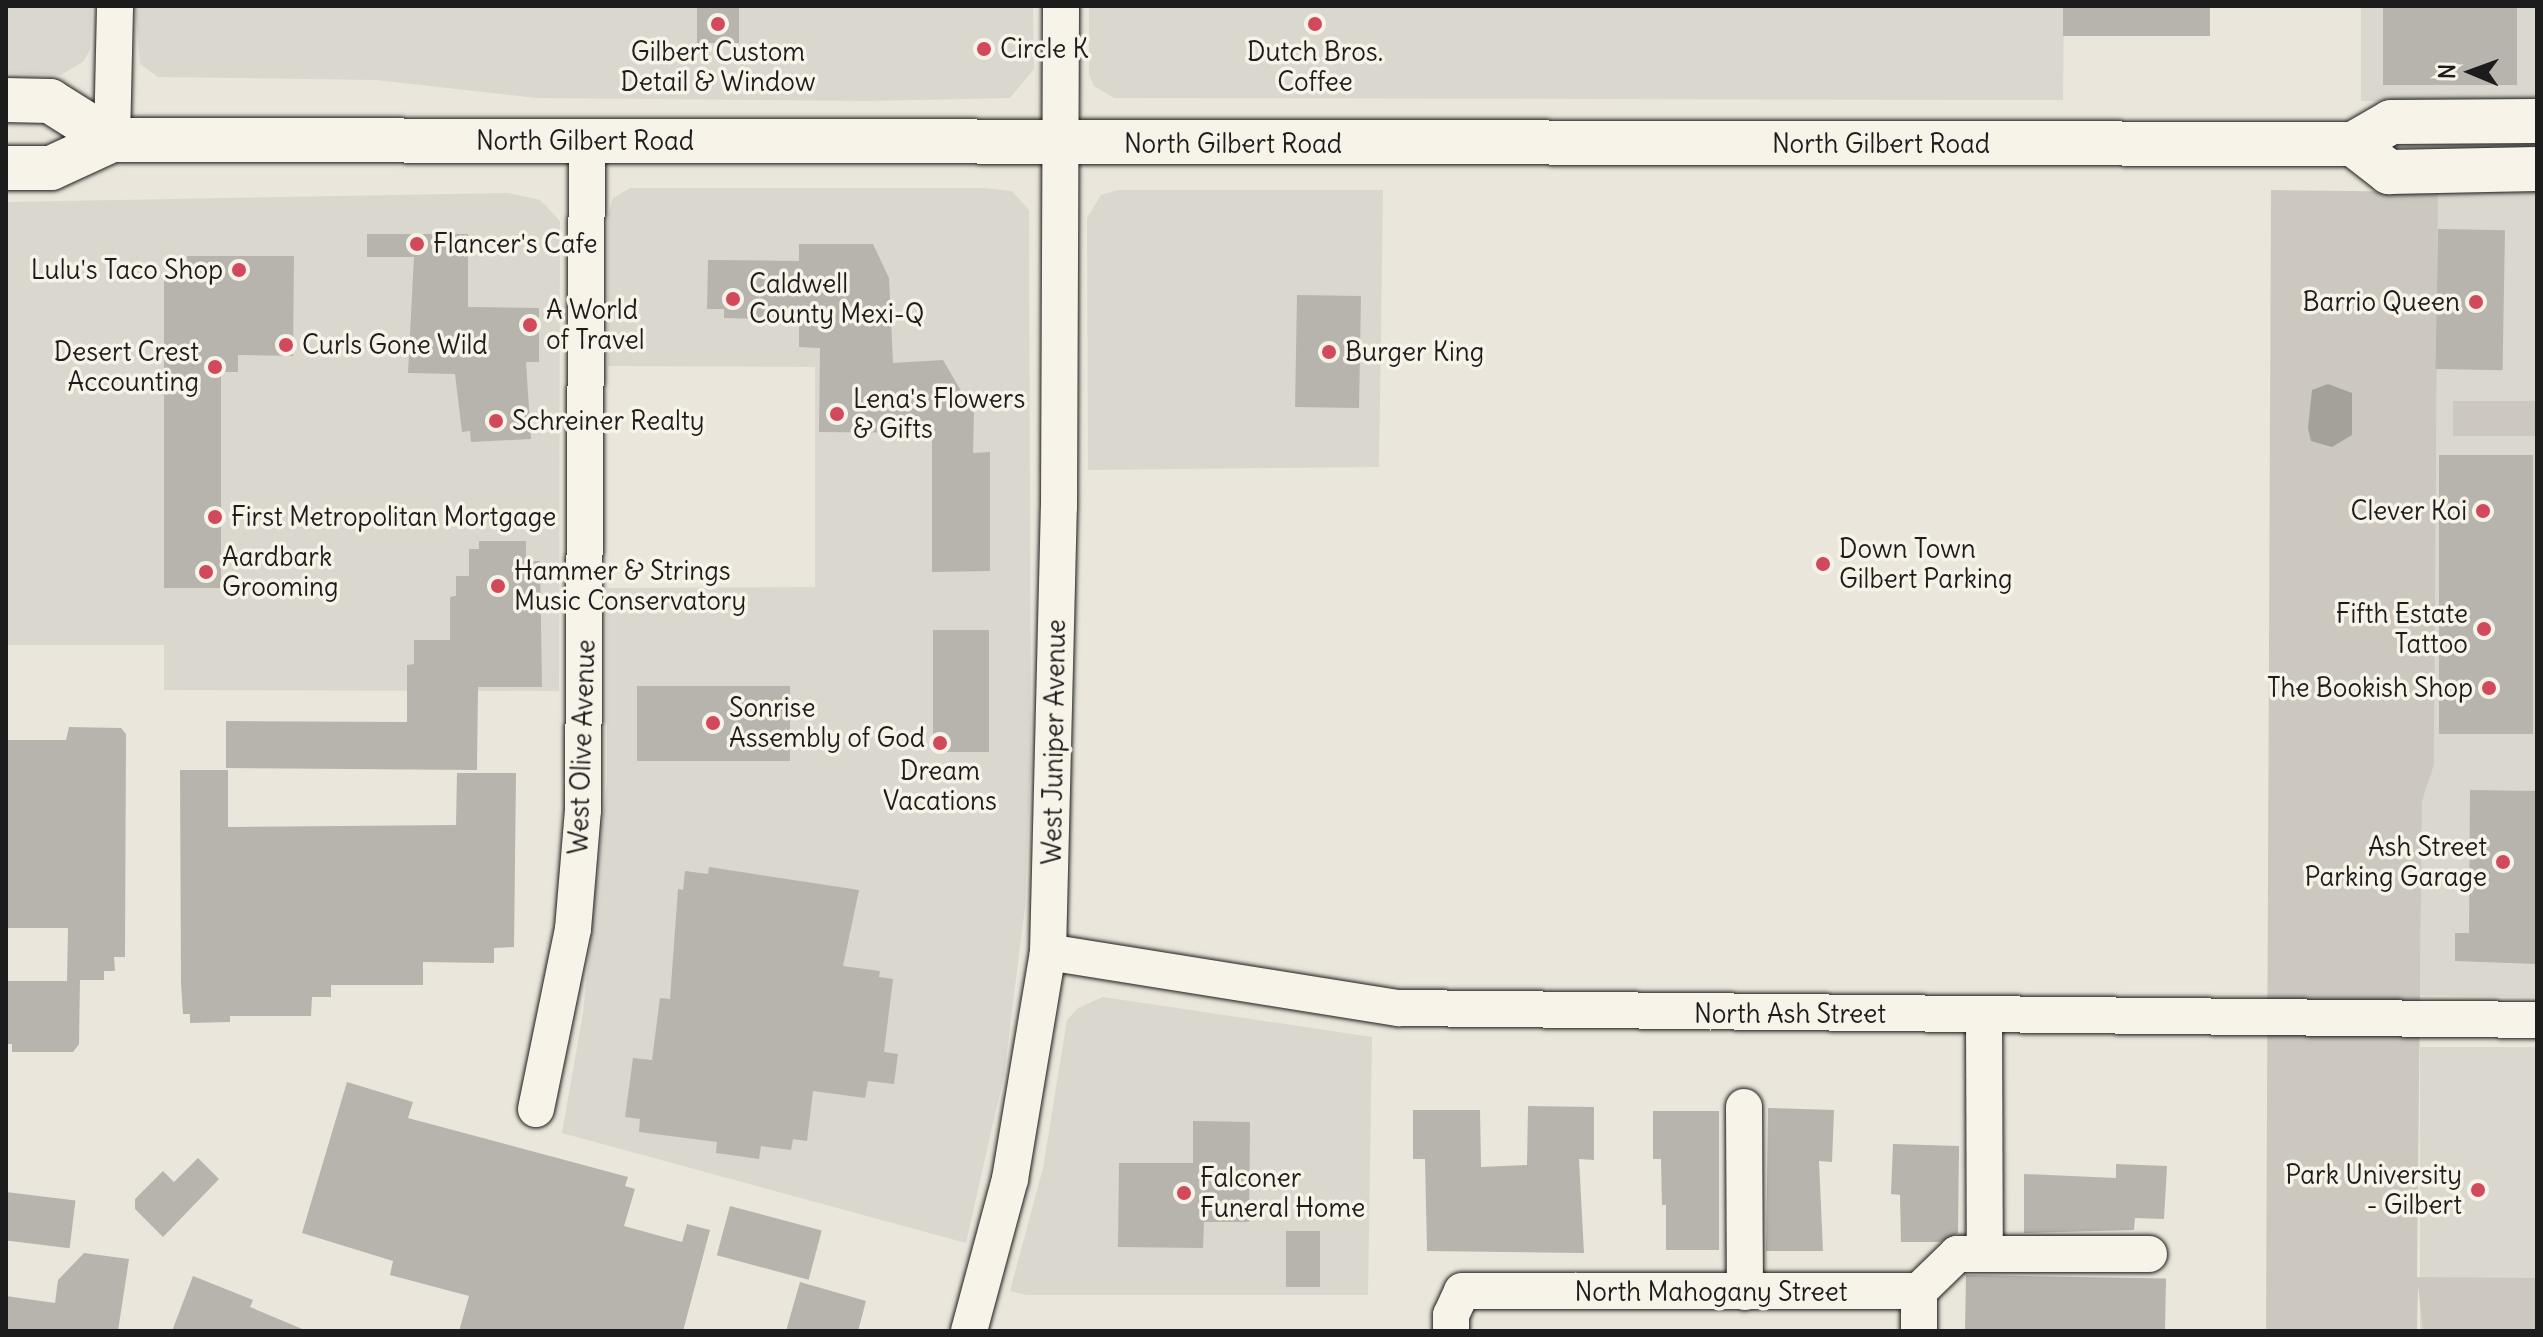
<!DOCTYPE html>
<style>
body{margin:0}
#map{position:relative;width:2543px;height:1337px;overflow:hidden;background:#eae6dc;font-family:Delius,sans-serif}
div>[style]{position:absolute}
.built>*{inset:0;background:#dad7ce;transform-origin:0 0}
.green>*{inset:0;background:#ccc8c0;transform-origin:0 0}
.water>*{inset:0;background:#a3a19a}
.building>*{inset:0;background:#b6b4ac;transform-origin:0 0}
.roads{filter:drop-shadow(0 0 2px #1c1c1c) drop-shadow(0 0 2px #1c1c1c)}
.minor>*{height:36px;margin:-18px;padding:0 18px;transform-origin:18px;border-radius:18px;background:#f7f3e8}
.primary>*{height:44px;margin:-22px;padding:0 22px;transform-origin:22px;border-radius:22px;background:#f7f3e8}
.dots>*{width:22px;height:22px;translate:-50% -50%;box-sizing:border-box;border:4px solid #f7f3e8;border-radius:50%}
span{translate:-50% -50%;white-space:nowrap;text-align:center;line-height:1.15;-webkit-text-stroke:7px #f7f3e8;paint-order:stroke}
.poi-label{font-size:26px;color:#1c1c1c}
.left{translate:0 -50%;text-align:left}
.right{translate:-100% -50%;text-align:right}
.street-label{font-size:26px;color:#1c1c1c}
.frame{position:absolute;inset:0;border:8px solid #1c1c1c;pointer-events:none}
.north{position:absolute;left:2431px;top:32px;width:80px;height:80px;-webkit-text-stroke:6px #f7f3e8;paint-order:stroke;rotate:271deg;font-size:22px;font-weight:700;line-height:32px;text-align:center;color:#1c1c1c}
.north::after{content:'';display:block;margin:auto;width:28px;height:36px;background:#1c1c1c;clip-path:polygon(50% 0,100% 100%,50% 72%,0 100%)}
</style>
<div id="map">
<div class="built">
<i style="clip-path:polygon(6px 6px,92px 6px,90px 50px,83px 62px,61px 75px,6px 73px)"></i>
<i style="clip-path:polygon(135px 6px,1033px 6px,1034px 69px,1010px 98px,868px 101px,536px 98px,376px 80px,158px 77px,140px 64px)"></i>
<i style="clip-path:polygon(1089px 6px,2064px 6px,2063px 100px,1114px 98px,1094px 86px,1089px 75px)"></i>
<i style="left:2361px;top:6px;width:176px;height:95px"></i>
<i style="clip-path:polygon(630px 188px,984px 188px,1012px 191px,1029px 210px,1031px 756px,1025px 907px,1004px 1075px,966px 1243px,562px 1133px,583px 1013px,607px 781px,607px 588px,815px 587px,815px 367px,608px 366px,608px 215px,613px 198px)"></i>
<i style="clip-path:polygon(1118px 190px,1383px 190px,1379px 467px,1088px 470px,1087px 218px,1101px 195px)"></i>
<i style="clip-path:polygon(2537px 190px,2537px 997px,2420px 995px,2422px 801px,2434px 765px,2438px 192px)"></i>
<i style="clip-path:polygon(508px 193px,540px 200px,560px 221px,559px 691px,164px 690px,164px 645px,6px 645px,6px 202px)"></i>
<i style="clip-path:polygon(1103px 997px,1372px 1037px,1368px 1295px,1026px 1295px,1010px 1291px,1043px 1168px,1067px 1020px,1078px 1008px)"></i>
<i style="left:2420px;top:1047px;width:117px;height:284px"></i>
</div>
<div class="green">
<i style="clip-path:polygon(2271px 190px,2438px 192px,2434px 765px,2422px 801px,2417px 1277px,2537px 1278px,2537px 1331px,2423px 1331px,2418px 1286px,2417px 1331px,2266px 1331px)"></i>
<i style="left:2453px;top:401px;width:84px;height:35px"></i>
</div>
<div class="water">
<i style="clip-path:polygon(2328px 384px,2352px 393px,2352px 435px,2332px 447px,2311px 441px,2308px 428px,2312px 390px)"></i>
</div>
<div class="building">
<i style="left:697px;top:6px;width:42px;height:37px"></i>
<i style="left:2063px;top:6px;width:147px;height:30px"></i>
<i style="left:2383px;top:6px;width:134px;height:79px"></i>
<i style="left:2438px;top:229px;width:67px;height:140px;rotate:1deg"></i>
<i style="clip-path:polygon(367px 234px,468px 234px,468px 307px,539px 308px,539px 362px,526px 362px,531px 439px,471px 442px,470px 431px,462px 432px,455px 374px,408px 373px,414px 257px,367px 257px)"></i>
<i style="clip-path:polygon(799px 244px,873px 244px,889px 278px,893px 363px,943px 360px,974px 413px,973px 453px,990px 452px,990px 571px,932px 572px,932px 433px,819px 432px,820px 348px,799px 347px,799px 320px,724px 318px,724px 309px,707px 309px,708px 260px,799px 261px)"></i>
<i style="clip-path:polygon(187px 256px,294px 256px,293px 356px,238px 355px,238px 372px,221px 372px,221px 588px,164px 588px,164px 274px,187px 274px)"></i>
<i style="left:1297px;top:295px;width:64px;height:112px;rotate:1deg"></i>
<i style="left:2439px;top:455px;width:94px;height:279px"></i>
<i style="clip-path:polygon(479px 541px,526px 541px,526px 561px,540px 561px,542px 687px,478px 687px,477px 770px,226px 768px,226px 721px,407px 722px,407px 665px,414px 664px,414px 640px,450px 640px,450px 597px,456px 596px,456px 576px,469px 576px,469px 549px,479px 549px)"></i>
<i style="left:933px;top:630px;width:56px;height:122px"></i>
<i style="left:637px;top:686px;width:153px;height:75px"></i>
<i style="clip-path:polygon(69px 727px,121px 728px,126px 734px,125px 957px,114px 957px,115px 971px,104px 971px,104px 980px,70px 980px,80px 980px,79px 1044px,73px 1052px,12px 1052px,12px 1044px,6px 1044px,6px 981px,67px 981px,68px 928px,6px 928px,6px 740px,66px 740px)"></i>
<i style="clip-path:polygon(180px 770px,228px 770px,228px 827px,456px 825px,457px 773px,516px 773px,514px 947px,494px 948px,494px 963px,423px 962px,423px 985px,331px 985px,331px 997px,312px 997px,311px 1016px,230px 1016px,230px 1022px,190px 1023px,190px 1014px,183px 1014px,181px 983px)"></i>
<i style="clip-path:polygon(2470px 790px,2537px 791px,2537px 964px,2455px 961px,2455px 933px,2469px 933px)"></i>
<i style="clip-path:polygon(709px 867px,859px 890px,843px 966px,880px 971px,879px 977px,893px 979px,884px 1052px,898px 1054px,894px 1084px,868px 1081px,865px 1098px,813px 1091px,807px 1141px,793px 1139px,791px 1150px,761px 1146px,759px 1159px,716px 1153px,717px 1142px,639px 1132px,640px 1119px,625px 1117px,633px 1058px,652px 1060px,660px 998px,670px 999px,678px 889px,683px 890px,685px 871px,708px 874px)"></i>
<i style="clip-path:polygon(347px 1082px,413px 1102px,408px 1118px,628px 1177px,625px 1186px,635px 1189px,624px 1226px,682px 1242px,687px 1224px,710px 1230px,683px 1331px,459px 1331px,469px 1296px,390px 1275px,393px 1261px,302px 1233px)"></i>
<i style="clip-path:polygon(1528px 1106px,1594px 1107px,1594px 1160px,1579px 1159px,1584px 1253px,1427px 1251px,1425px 1159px,1413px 1159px,1413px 1110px,1480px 1110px,1481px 1167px,1527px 1165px)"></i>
<i style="clip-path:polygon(1768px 1108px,1834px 1110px,1832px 1162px,1819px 1161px,1823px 1251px,1766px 1251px)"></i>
<i style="clip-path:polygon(1653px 1111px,1719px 1111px,1719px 1250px,1666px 1250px,1666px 1205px,1662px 1205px,1661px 1159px,1653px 1159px)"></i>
<i style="clip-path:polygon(1193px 1121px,1250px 1122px,1249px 1222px,1204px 1222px,1203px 1248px,1118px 1247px,1119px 1163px,1193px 1163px)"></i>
<i style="clip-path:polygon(1893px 1144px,1959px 1146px,1958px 1233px,1940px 1242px,1901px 1242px,1900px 1195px,1891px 1194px)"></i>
<i style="clip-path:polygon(198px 1158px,219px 1179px,163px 1237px,135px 1209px,135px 1199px,163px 1171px,174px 1182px)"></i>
<i style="clip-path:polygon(2116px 1164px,2167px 1166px,2164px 1219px,2135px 1218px,2134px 1230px,2024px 1233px,2024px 1174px,2116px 1178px)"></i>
<i style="left:6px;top:1192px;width:70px;height:48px;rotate:7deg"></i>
<i style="left:730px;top:1206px;width:95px;height:51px;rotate:15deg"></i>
<i style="left:1286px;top:1231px;width:34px;height:56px"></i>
<i style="clip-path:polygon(84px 1253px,129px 1259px,118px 1331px,6px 1331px,6px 1296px,55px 1303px,58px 1280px)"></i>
<i style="left:1966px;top:1275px;width:200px;height:55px;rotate:1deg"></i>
<i style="clip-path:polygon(193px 1276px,253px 1300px,250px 1307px,307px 1331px,172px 1331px)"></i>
<i style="clip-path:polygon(800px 1282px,866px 1301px,858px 1331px,786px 1331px)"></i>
</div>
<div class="roads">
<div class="minor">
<i style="left:112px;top:140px;width:134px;rotate:-88.7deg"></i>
<i style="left:1048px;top:952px;width:355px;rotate:9.1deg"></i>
<i style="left:1399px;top:1008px;width:1138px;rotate:0.6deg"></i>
<i style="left:1984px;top:1015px;width:236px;rotate:89.8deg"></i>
<i style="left:1744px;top:1107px;width:185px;rotate:89.7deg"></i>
<i style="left:536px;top:1109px;width:184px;rotate:-78.4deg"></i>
<i style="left:573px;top:929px;width:119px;rotate:-85.2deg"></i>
<i style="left:583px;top:810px;width:669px;rotate:-89.66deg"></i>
<i style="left:969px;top:1331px;width:157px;rotate:-74.9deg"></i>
<i style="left:1010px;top:1179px;width:230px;rotate:-80.5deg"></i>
<i style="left:1048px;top:952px;width:445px;rotate:-88.6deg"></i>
<i style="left:1059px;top:507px;width:501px;rotate:-89.77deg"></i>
<i style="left:1451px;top:1331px;width:16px;rotate:-90deg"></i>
<i style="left:1451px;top:1315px;width:26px;rotate:-65deg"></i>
<i style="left:1462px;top:1291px;width:457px"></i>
<i style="left:1919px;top:1331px;width:40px;rotate:-90deg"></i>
<i style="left:1919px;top:1291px;width:53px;rotate:-44.2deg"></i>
<i style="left:1957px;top:1254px;width:192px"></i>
</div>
<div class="primary">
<i style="left:6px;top:100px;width:44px;rotate:1.3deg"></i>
<i style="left:50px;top:101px;width:73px;rotate:32.2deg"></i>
<i style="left:2353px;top:144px;width:46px;rotate:37.9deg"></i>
<i style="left:2389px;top:172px;width:148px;rotate:-1.2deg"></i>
<i style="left:6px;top:168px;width:45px"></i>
<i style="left:51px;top:168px;width:67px;rotate:-24.7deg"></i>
<i style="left:112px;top:140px;width:2241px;rotate:0.1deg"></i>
<i style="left:2353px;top:144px;width:44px;rotate:-30.1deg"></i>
<i style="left:2391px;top:122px;width:146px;rotate:-0.4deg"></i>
</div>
</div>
<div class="dots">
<i style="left:718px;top:24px;background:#d1495b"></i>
<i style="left:1315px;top:24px;background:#d1495b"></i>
<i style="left:984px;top:49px;background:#d1495b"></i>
<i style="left:417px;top:244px;background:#d1495b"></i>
<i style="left:239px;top:270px;background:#d1495b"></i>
<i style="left:733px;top:299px;background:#d1495b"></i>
<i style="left:2476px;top:302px;background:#d1495b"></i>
<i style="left:530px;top:325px;background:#d1495b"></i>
<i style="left:286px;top:345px;background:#d1495b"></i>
<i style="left:1329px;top:352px;background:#d1495b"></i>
<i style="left:215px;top:367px;background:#d1495b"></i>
<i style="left:837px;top:414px;background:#d1495b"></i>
<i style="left:496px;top:421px;background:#d1495b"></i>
<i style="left:2483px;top:511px;background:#d1495b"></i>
<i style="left:215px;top:517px;background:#d1495b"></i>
<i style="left:1823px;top:564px;background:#d1495b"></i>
<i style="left:206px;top:572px;background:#d1495b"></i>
<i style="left:498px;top:586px;background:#d1495b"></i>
<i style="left:2484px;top:629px;background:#d1495b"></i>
<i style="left:2489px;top:688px;background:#d1495b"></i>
<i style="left:713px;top:723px;background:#d1495b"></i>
<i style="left:940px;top:743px;background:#d1495b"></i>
<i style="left:2503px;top:862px;background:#d1495b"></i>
<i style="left:2478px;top:1190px;background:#d1495b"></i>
<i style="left:1184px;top:1193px;background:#d1495b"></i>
</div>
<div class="poi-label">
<span class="left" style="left:1000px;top:49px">Circle K</span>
<span style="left:718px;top:67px">Gilbert Custom<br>Detail &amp; Window</span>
<span style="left:1315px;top:67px">Dutch Bros.<br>Coffee</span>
<span class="left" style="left:433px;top:244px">Flancer's Cafe</span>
<span class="right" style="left:223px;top:270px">Lulu's Taco Shop</span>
<span class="left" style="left:749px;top:299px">Caldwell<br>County Mexi-Q</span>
<span class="right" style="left:2460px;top:302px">Barrio Queen</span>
<span class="left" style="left:546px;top:325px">A World<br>of Travel</span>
<span class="left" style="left:302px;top:345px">Curls Gone Wild</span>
<span class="right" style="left:199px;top:367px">Desert Crest<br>Accounting</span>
<span class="left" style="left:1345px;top:352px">Burger King</span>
<span class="left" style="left:853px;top:414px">Lena's Flowers<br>&amp; Gifts</span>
<span class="left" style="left:512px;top:421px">Schreiner Realty</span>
<span class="right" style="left:2467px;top:511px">Clever Koi</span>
<span class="left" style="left:231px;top:517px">First Metropolitan Mortgage</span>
<span class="left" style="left:1839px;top:564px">Down Town<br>Gilbert Parking</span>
<span class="left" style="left:222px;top:572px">Aardbark<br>Grooming</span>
<span class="left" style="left:514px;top:586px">Hammer &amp; Strings<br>Music Conservatory</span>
<span class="right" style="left:2468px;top:629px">Fifth Estate<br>Tattoo</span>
<span class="right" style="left:2473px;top:688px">The Bookish Shop</span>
<span class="left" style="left:729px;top:723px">Sonrise<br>Assembly of God</span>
<span style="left:940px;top:786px">Dream<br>Vacations</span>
<span class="right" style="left:2487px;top:862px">Ash Street<br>Parking Garage</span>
<span class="right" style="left:2462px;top:1190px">Park University<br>- Gilbert</span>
<span class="left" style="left:1200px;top:1193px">Falconer<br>Funeral Home</span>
</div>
<div class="street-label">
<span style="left:585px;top:141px">North Gilbert Road</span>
<span style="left:1233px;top:144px">North Gilbert Road</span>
<span style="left:1881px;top:144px">North Gilbert Road</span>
<span style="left:1054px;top:742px;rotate:-89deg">West Juniper Avenue</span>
<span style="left:582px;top:747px;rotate:-88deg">West Olive Avenue</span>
<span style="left:1790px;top:1014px">North Ash Street</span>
<span style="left:1711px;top:1292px">North Mahogany Street</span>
</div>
<div class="frame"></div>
<div class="north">N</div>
</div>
